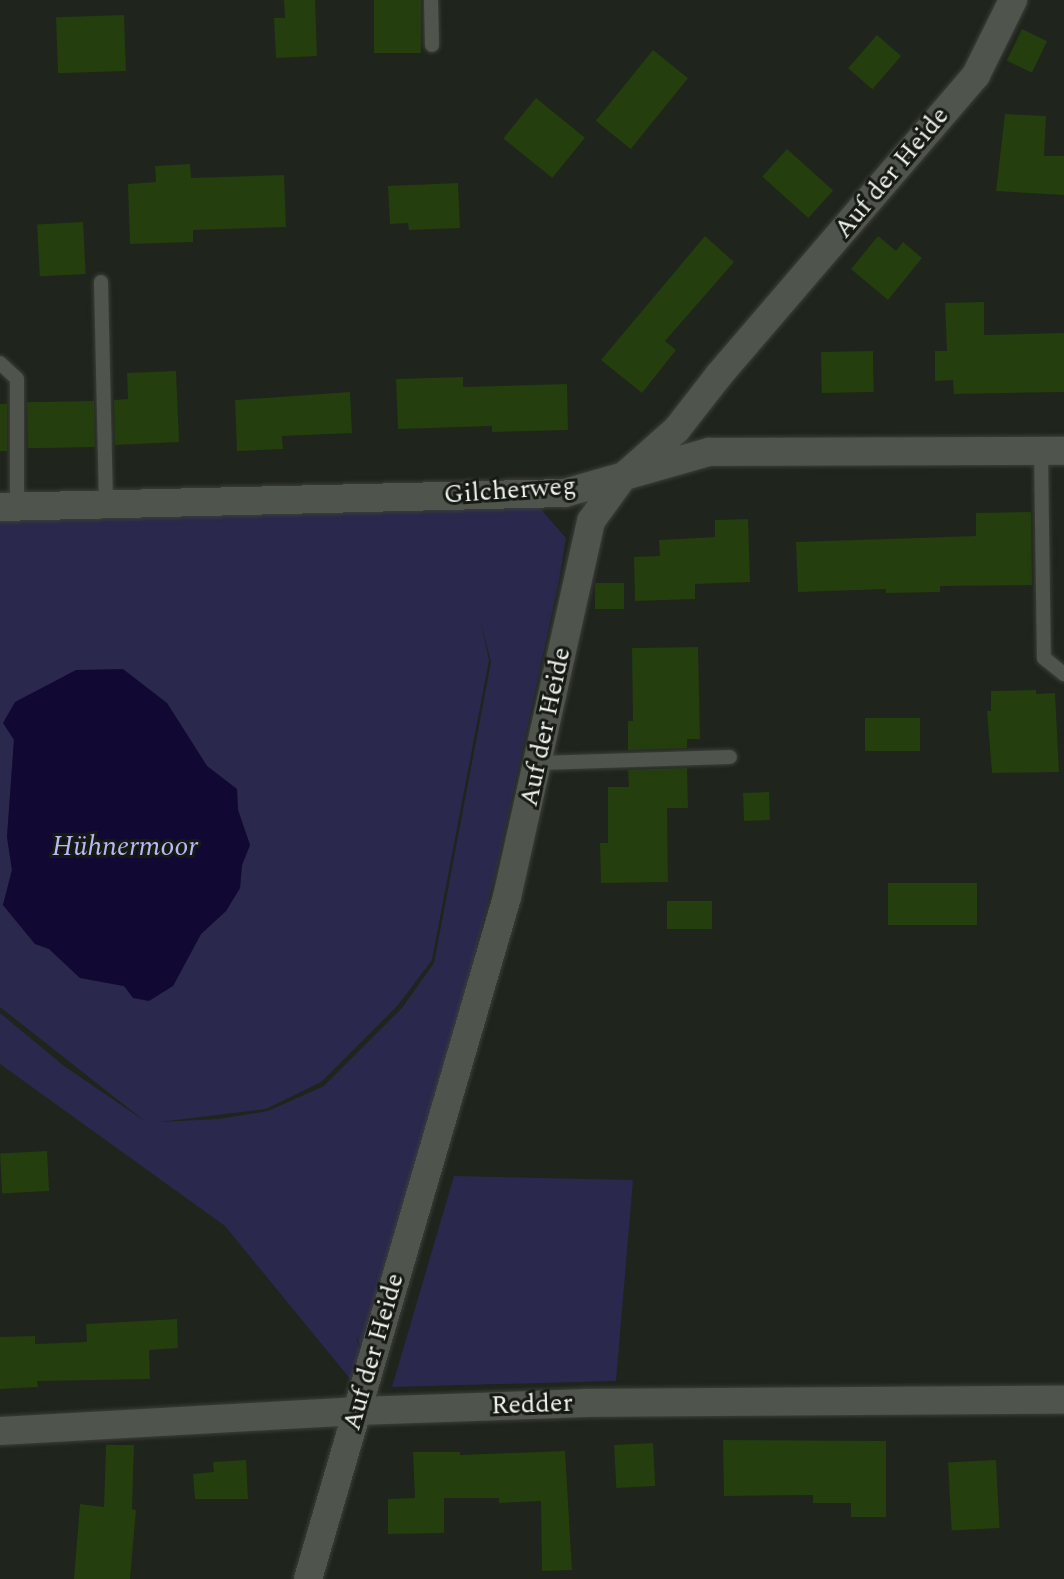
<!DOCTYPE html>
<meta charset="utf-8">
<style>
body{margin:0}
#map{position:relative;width:1064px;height:1579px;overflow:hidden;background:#1f241c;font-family:Spectral,serif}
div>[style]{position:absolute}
.green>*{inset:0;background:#2a284c}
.water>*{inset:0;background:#110934}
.building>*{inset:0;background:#243e0d;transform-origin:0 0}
.roads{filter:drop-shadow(0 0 2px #3b3f39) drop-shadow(0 0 2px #3b3f39)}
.lane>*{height:14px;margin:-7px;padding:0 7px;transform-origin:7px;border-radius:7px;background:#4f544c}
.street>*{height:28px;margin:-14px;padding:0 14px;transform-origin:14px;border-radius:14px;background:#4f544c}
span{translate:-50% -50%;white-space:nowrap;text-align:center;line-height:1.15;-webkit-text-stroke:6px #161a13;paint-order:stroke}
.street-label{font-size:26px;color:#eef1ec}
.water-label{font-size:28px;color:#b7b8f6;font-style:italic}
</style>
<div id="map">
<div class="green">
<i style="clip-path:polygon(evenodd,539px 507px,566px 538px,559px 581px,497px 867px,457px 1023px,363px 1352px,356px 1336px,361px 1355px,351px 1380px,225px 1226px,0 1064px,0 1013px,64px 1066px,146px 1122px,0 1007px,0 516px,539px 507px,481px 623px,491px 662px,434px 963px,402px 1008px,324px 1086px,268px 1111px,218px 1119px,159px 1122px,266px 1109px,321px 1082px,398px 1005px,432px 960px,489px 660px,481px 623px,539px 507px,167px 703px,207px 766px,237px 790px,238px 810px,250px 845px,242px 865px,240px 888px,226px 911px,201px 934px,173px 986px,124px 986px,80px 978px,49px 949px,35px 944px,3px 905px,12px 870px,7px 837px,14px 739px,167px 703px)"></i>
<i style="clip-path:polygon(454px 1176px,633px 1180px,616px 1381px,392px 1387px)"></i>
</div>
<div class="water">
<i style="clip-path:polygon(123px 669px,167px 703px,207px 766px,237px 789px,238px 810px,250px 845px,242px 865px,240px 888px,226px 911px,201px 934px,173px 986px,149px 1001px,133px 998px,124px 986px,80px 978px,49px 949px,35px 944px,3px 905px,12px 870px,7px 837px,14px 740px,3px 723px,15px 702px,76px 670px)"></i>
</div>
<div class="building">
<i style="clip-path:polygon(284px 0,315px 0,317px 56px,276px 58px,274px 18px,285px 18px)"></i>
<i style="left:374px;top:0;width:47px;height:53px"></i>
<i style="left:124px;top:15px;width:56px;height:68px;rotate:88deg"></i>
<i style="left:1022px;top:29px;width:28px;height:35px;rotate:26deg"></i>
<i style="left:877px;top:35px;width:32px;height:44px;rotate:41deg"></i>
<i style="left:653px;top:50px;width:45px;height:91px;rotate:39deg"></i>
<i style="left:536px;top:98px;width:63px;height:52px;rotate:39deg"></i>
<i style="clip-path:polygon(1005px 114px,1046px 116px,1044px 156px,1064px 156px,1064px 195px,996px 191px)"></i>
<i style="left:787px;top:149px;width:62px;height:37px;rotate:42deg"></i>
<i style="clip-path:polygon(190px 164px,191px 178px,284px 175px,286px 227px,193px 230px,193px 242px,130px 244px,128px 184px,156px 182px,155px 166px)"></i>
<i style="clip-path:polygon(458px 183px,460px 228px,409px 230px,408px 223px,390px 224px,388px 186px)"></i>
<i style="left:83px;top:222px;width:52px;height:46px;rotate:87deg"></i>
<i style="clip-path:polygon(705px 236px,734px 262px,665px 341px,676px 350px,642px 393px,601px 360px)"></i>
<i style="clip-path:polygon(878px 236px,896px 251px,903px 242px,922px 258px,888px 300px,851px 269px)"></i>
<i style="clip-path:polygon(984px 302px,984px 335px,1064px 333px,1064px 392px,954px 394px,953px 380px,935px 381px,935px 351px,947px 351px,945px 303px)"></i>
<i style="left:873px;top:351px;width:41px;height:52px;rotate:89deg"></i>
<i style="clip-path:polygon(176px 371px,179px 442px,115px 445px,114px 400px,128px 399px,127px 373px)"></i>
<i style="clip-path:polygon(463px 377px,463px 387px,567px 384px,568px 430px,492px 432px,492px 426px,398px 429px,396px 379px)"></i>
<i style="clip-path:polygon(350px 392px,352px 433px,282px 436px,283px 449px,237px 451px,235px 400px)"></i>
<i style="left:94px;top:401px;width:46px;height:67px;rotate:89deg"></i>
<i style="left:0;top:404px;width:7px;height:47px"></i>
<i style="clip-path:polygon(1031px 512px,1032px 585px,940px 586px,940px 592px,886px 593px,886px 589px,798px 592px,796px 542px,976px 536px,976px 513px)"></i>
<i style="clip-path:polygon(748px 519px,750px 582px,695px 584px,695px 599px,635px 601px,634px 557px,660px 556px,659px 540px,715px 537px,715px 520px)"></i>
<i style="left:624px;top:583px;width:26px;height:29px;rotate:90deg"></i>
<i style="clip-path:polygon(698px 647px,700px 739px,687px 739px,687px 748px,628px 750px,628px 721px,633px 721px,632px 648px)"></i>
<i style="clip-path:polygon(1036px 690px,1036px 694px,1055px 693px,1059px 772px,992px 773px,987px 711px,991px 711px,991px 691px)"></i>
<i style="left:920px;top:718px;width:33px;height:55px;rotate:90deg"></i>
<i style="clip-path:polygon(687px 768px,688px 808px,667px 808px,668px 882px,601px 883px,600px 843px,608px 843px,608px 787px,629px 787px,628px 770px)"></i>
<i style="left:769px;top:792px;width:28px;height:26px;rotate:88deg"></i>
<i style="left:888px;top:883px;width:89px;height:42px"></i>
<i style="left:712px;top:901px;width:28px;height:45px;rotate:90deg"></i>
<i style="left:47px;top:1151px;width:40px;height:47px;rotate:87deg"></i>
<i style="clip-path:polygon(177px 1319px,178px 1348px,149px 1350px,150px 1379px,37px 1381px,38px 1387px,0 1389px,0 1337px,35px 1336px,35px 1344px,87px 1342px,86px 1324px)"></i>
<i style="clip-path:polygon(723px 1440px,886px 1441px,886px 1517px,851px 1517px,851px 1503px,813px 1503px,813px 1495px,724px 1496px)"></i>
<i style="left:653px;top:1443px;width:43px;height:39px;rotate:87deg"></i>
<i style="clip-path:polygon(106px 1445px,134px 1445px,132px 1509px,136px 1510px,130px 1579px,74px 1579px,80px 1504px,104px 1507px)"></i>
<i style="clip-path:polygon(565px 1451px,572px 1570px,542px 1571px,541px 1501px,499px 1503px,499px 1498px,444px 1498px,444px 1533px,388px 1534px,388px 1499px,415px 1498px,413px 1452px,460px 1452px,460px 1455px)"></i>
<i style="clip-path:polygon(246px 1460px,248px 1499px,195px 1499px,193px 1474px,214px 1472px,213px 1462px)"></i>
<i style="left:996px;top:1460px;width:68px;height:48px;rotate:87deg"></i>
</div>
<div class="roads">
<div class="lane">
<i style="left:431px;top:0;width:45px;rotate:88.7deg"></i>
<i style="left:101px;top:282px;width:222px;rotate:88.7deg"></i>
<i style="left:0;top:363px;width:23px;rotate:43deg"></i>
<i style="left:17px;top:379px;width:127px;rotate:90deg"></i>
<i style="left:1041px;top:451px;width:207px;rotate:89.2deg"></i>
<i style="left:1044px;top:658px;width:26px;rotate:39deg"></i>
<i style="left:539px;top:763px;width:191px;rotate:-1.8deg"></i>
</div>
<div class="street">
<i style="left:0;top:507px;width:565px;rotate:-1.42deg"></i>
<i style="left:565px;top:493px;width:150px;rotate:-15.9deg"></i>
<i style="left:709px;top:452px;width:355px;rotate:-0.2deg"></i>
<i style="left:0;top:1431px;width:359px;rotate:-3.2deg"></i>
<i style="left:358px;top:1411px;width:228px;rotate:-2deg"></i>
<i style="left:586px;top:1403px;width:478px;rotate:-0.4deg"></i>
<i style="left:308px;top:1579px;width:710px;rotate:-73.73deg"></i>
<i style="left:507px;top:897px;width:385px;rotate:-77.4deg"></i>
<i style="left:591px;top:521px;width:54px;rotate:-54deg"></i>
<i style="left:623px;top:477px;width:72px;rotate:-41.6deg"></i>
<i style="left:677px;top:429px;width:68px;rotate:-52.1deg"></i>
<i style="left:719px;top:375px;width:395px;rotate:-49.4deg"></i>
<i style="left:976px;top:75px;width:84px;rotate:-63.7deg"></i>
</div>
</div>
<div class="street-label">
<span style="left:892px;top:173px;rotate:-50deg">Auf der Heide</span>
<span style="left:510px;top:491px;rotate:-4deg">Gilcherweg</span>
<span style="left:546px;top:727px;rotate:-78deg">Auf der Heide</span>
<span style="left:374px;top:1352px;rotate:-74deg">Auf der Heide</span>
<span style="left:532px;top:1405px;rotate:-2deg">Redder</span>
</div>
<div class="water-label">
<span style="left:125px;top:847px">Hühnermoor</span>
</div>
</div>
